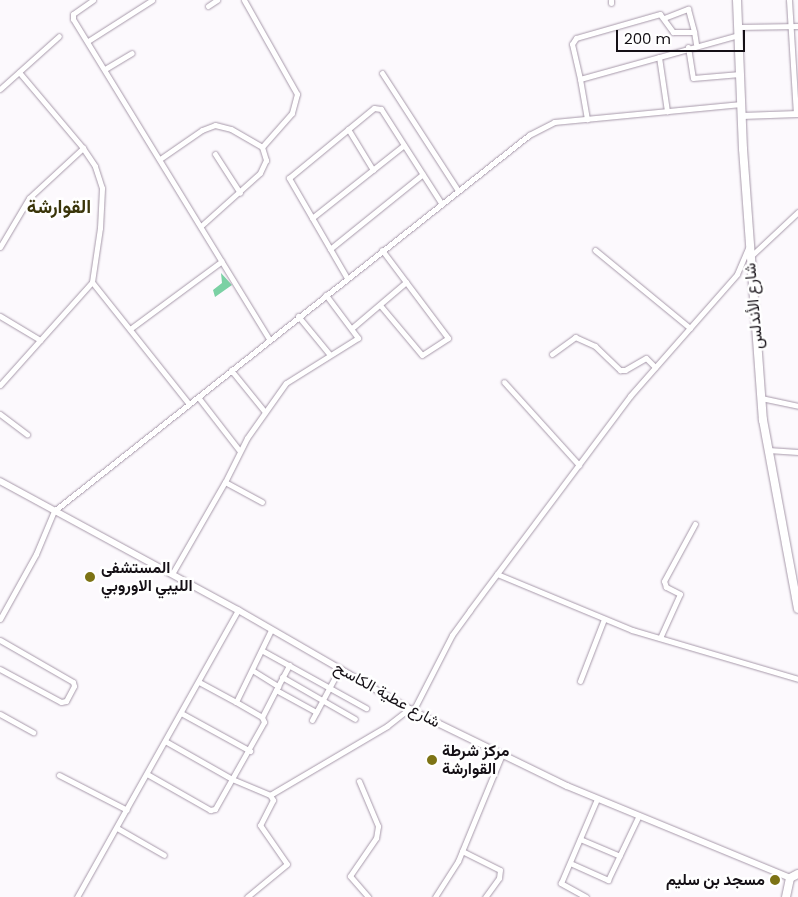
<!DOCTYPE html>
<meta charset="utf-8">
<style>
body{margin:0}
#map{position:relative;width:798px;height:897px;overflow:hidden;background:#fcf9fd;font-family:Poppins,Vazirmatn,sans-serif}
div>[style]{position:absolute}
.forest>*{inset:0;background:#7bd1a4}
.roads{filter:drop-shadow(0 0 1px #a799aa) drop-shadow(0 0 1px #a799aa)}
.minor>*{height:5px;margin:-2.5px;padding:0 2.5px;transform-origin:2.5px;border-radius:2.5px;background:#fff}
.tertiary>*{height:6px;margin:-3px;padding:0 3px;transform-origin:3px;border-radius:3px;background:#fff}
.secondary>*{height:8px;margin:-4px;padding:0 4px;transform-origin:4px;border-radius:4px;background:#fff}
.dots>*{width:14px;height:14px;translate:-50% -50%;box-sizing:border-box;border:2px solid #fff;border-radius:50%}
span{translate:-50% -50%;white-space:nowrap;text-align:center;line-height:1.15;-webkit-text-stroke:5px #fff;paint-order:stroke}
.street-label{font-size:16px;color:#151016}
.poi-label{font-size:16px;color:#151016;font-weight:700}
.left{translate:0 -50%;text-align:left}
.right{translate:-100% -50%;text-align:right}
.quarter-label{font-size:19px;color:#3a350a;font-weight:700}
.scale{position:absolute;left:616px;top:30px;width:129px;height:22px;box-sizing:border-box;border:2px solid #151016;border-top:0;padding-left:6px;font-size:15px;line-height:18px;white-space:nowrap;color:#151016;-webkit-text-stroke:4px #fff;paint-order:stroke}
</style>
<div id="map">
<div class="forest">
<i style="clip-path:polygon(221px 273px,232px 285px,215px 297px,213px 290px,222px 283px)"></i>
</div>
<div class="roads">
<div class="minor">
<i style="left:93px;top:0;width:24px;rotate:145deg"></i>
<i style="left:73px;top:14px;width:5px;rotate:90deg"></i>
<i style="left:73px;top:19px;width:375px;rotate:58.5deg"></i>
<i style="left:244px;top:0;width:108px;rotate:60.6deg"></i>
<i style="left:297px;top:94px;width:20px;rotate:105deg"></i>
<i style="left:292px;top:113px;width:45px;rotate:131.4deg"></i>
<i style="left:611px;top:0;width:3px;rotate:90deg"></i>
<i style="left:789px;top:0;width:114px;rotate:86.5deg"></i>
<i style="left:208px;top:6px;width:11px;rotate:-34deg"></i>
<i style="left:664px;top:18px;width:26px;rotate:-21deg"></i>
<i style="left:688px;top:9px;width:24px;rotate:75deg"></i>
<i style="left:738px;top:27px;width:60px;rotate:-1deg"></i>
<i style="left:88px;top:41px;width:76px;rotate:-32.6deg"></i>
<i style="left:696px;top:44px;width:12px;rotate:-99deg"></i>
<i style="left:694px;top:32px;width:21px;rotate:180deg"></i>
<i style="left:673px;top:32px;width:22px;rotate:-126deg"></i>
<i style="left:660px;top:14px;width:87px;rotate:164.1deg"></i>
<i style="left:576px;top:38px;width:7px;rotate:124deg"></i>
<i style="left:572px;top:44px;width:36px;rotate:77deg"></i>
<i style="left:580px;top:79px;width:165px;rotate:-15.5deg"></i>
<i style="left:688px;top:47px;width:31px;rotate:81deg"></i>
<i style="left:693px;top:78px;width:47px;rotate:-4.9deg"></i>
<i style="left:659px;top:57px;width:55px;rotate:81.6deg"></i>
<i style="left:105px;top:69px;width:31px;rotate:-31deg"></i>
<i style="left:382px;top:73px;width:138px;rotate:57.1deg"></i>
<i style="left:580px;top:79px;width:41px;rotate:80.1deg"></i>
<i style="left:0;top:89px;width:79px;rotate:-41.9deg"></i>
<i style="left:348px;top:129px;width:48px;rotate:58.6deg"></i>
<i style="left:215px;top:154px;width:46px;rotate:57.3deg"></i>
<i style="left:160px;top:159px;width:51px;rotate:-34.6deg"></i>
<i style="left:202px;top:130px;width:14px;rotate:-21deg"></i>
<i style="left:215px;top:125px;width:16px;rotate:14deg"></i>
<i style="left:231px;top:129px;width:36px;rotate:30deg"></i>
<i style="left:262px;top:147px;width:14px;rotate:73deg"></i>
<i style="left:266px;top:160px;width:14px;rotate:115deg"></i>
<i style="left:260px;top:173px;width:79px;rotate:138.1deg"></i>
<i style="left:312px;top:218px;width:117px;rotate:-38.4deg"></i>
<i style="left:0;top:247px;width:57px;rotate:-59.4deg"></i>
<i style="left:29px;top:198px;width:74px;rotate:-42.8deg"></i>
<i style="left:330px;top:249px;width:119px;rotate:-38.9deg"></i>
<i style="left:595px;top:250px;width:123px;rotate:39.4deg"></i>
<i style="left:750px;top:257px;width:66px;rotate:-43.2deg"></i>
<i style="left:347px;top:278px;width:116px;rotate:-120.1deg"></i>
<i style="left:289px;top:178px;width:110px;rotate:-39.5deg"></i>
<i style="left:374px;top:108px;width:7px;rotate:8deg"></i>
<i style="left:381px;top:109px;width:112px;rotate:57.4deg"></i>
<i style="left:92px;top:282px;width:156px;rotate:51.5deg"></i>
<i style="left:380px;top:305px;width:65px;rotate:50deg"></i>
<i style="left:422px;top:355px;width:31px;rotate:-33deg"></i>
<i style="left:448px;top:338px;width:110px;rotate:-126.9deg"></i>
<i style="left:0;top:316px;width:47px;rotate:31deg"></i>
<i style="left:298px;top:316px;width:50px;rotate:50.6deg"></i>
<i style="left:352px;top:328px;width:71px;rotate:-40.4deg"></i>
<i style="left:130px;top:329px;width:114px;rotate:-36.5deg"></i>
<i style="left:552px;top:354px;width:29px;rotate:-36deg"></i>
<i style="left:575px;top:337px;width:22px;rotate:24deg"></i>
<i style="left:595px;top:346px;width:35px;rotate:44deg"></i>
<i style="left:620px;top:370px;width:5px"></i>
<i style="left:625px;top:370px;width:24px;rotate:-30deg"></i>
<i style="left:646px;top:358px;width:13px;rotate:45deg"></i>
<i style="left:231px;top:370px;width:54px;rotate:51deg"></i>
<i style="left:504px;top:382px;width:112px;rotate:47.9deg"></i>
<i style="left:0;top:385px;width:138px;rotate:-48.2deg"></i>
<i style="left:92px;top:282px;width:55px;rotate:-81.6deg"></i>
<i style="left:100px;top:228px;width:40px;rotate:-87.1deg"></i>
<i style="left:102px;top:188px;width:23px;rotate:-108deg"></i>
<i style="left:95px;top:166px;width:22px;rotate:-124deg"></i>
<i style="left:83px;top:148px;width:99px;rotate:-130.1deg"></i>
<i style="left:198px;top:397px;width:67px;rotate:52.3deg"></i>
<i style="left:761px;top:398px;width:38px;rotate:12deg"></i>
<i style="left:0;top:414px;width:34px;rotate:37deg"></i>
<i style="left:768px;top:450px;width:30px;rotate:4deg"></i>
<i style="left:225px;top:482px;width:49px;rotate:-63.4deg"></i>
<i style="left:247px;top:438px;width:67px;rotate:-54.7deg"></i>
<i style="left:286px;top:383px;width:85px;rotate:-32deg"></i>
<i style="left:358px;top:338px;width:54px;rotate:-126.7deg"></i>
<i style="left:172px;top:574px;width:106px;rotate:-60.1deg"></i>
<i style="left:225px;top:482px;width:42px;rotate:28.4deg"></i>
<i style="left:497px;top:574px;width:146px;rotate:22.5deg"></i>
<i style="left:632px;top:630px;width:173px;rotate:16.4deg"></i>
<i style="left:0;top:619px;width:74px;rotate:-61deg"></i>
<i style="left:36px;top:554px;width:47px;rotate:-67.3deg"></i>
<i style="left:54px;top:511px;width:606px;rotate:-38.36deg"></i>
<i style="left:529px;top:135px;width:28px;rotate:-27deg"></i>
<i style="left:554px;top:122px;width:188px;rotate:-5.5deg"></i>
<i style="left:660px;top:638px;width:48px;rotate:-65.6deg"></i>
<i style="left:680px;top:594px;width:16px;rotate:-153deg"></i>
<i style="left:666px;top:587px;width:6px;rotate:-108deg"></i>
<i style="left:664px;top:581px;width:65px;rotate:-61.5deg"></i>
<i style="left:0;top:640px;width:84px;rotate:29.9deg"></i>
<i style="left:73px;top:682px;width:4px;rotate:76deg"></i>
<i style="left:74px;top:686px;width:17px;rotate:118deg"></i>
<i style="left:66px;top:701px;width:5px;rotate:169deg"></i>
<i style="left:61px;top:702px;width:69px;rotate:-151.6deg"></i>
<i style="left:263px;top:651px;width:118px;rotate:29deg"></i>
<i style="left:252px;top:670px;width:31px;rotate:32deg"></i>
<i style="left:278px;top:686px;width:4px;rotate:117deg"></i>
<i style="left:276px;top:690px;width:46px;rotate:28.8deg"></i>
<i style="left:282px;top:677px;width:84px;rotate:29.9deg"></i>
<i style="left:580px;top:681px;width:66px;rotate:-68.8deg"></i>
<i style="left:199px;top:682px;width:42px;rotate:28.4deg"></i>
<i style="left:236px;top:702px;width:80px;rotate:-64.1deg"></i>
<i style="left:278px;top:686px;width:24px;rotate:-62deg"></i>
<i style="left:413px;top:711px;width:85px;rotate:-62.8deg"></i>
<i style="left:452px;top:635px;width:31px;rotate:-54deg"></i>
<i style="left:470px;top:610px;width:267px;rotate:-53.2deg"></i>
<i style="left:630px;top:396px;width:162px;rotate:-48.7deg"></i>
<i style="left:737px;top:274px;width:28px;rotate:-67deg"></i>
<i style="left:181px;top:713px;width:79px;rotate:28.8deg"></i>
<i style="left:0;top:714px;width:38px;rotate:29deg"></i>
<i style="left:262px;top:717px;width:30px;rotate:-63deg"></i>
<i style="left:312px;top:720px;width:59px;rotate:-61.7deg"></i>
<i style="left:165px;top:741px;width:77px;rotate:29.6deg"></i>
<i style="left:232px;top:779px;width:41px;rotate:22.8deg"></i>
<i style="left:270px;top:795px;width:6px;rotate:59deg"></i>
<i style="left:273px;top:800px;width:28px;rotate:117deg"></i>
<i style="left:260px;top:825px;width:47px;rotate:55.3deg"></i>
<i style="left:287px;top:864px;width:52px;rotate:140.5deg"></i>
<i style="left:147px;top:774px;width:73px;rotate:29.7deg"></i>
<i style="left:210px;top:810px;width:5px;rotate:-11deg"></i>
<i style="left:215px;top:809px;width:100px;rotate:-60.6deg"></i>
<i style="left:264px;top:722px;width:5px;rotate:-112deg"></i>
<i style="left:262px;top:717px;width:30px;rotate:-150deg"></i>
<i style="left:59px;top:775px;width:76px;rotate:27.2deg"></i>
<i style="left:359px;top:781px;width:49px;rotate:67.1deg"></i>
<i style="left:378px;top:826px;width:12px;rotate:99deg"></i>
<i style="left:376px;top:838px;width:46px;rotate:124.4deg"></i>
<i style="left:350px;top:876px;width:28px;rotate:49deg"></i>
<i style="left:270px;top:795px;width:136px;rotate:-30.5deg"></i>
<i style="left:387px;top:726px;width:29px;rotate:-38deg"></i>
<i style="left:117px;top:828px;width:54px;rotate:29.9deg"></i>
<i style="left:580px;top:839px;width:43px;rotate:23deg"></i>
<i style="left:462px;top:851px;width:42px;rotate:26.6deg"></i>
<i style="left:500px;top:870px;width:8px;rotate:97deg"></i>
<i style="left:499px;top:878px;width:24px;rotate:126deg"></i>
<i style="left:570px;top:863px;width:42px;rotate:24.1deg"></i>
<i style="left:608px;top:880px;width:70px;rotate:-64.5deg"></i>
<i style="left:77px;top:897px;width:329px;rotate:-60.7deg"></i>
<i style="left:435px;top:897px;width:43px;rotate:-57.4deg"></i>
<i style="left:458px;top:861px;width:116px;rotate:-67.6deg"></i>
<i style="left:586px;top:897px;width:29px;rotate:-151deg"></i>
<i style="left:561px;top:883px;width:91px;rotate:-66.8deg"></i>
</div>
<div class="tertiary">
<i style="left:742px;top:116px;width:56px;rotate:-2deg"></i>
<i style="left:0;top:481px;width:271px;rotate:28.5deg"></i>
<i style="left:238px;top:610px;width:202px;rotate:30deg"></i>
<i style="left:413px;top:711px;width:171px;rotate:26deg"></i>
<i style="left:567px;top:786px;width:241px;rotate:22.4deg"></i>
</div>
<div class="secondary">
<i style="left:737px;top:0;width:149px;rotate:87.7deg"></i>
<i style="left:743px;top:149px;width:272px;rotate:85.8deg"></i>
<i style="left:763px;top:420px;width:192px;rotate:79.5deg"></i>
<i style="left:786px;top:897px;width:19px;rotate:-78deg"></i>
<i style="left:790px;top:878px;width:9px;rotate:-27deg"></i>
</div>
</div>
<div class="dots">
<i style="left:90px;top:577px;background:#7d7315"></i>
<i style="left:432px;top:760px;background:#7d7315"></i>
<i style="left:775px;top:880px;background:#7d7315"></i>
</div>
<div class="street-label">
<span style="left:754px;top:306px;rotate:-95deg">شارع الأندلس</span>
<span style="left:387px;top:695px;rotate:29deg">شارع عطية الكاسح</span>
</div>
<div class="poi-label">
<span class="left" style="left:101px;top:577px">المستشفی<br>الليبي الاوروبي</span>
<span class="left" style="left:442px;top:760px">مركز شرطة<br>القوارشة</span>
<span class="right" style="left:765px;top:880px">مسجد بن سليم</span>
</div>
<div class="quarter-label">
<span style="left:59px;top:207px">القوارشة</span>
</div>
<div class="scale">200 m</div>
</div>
